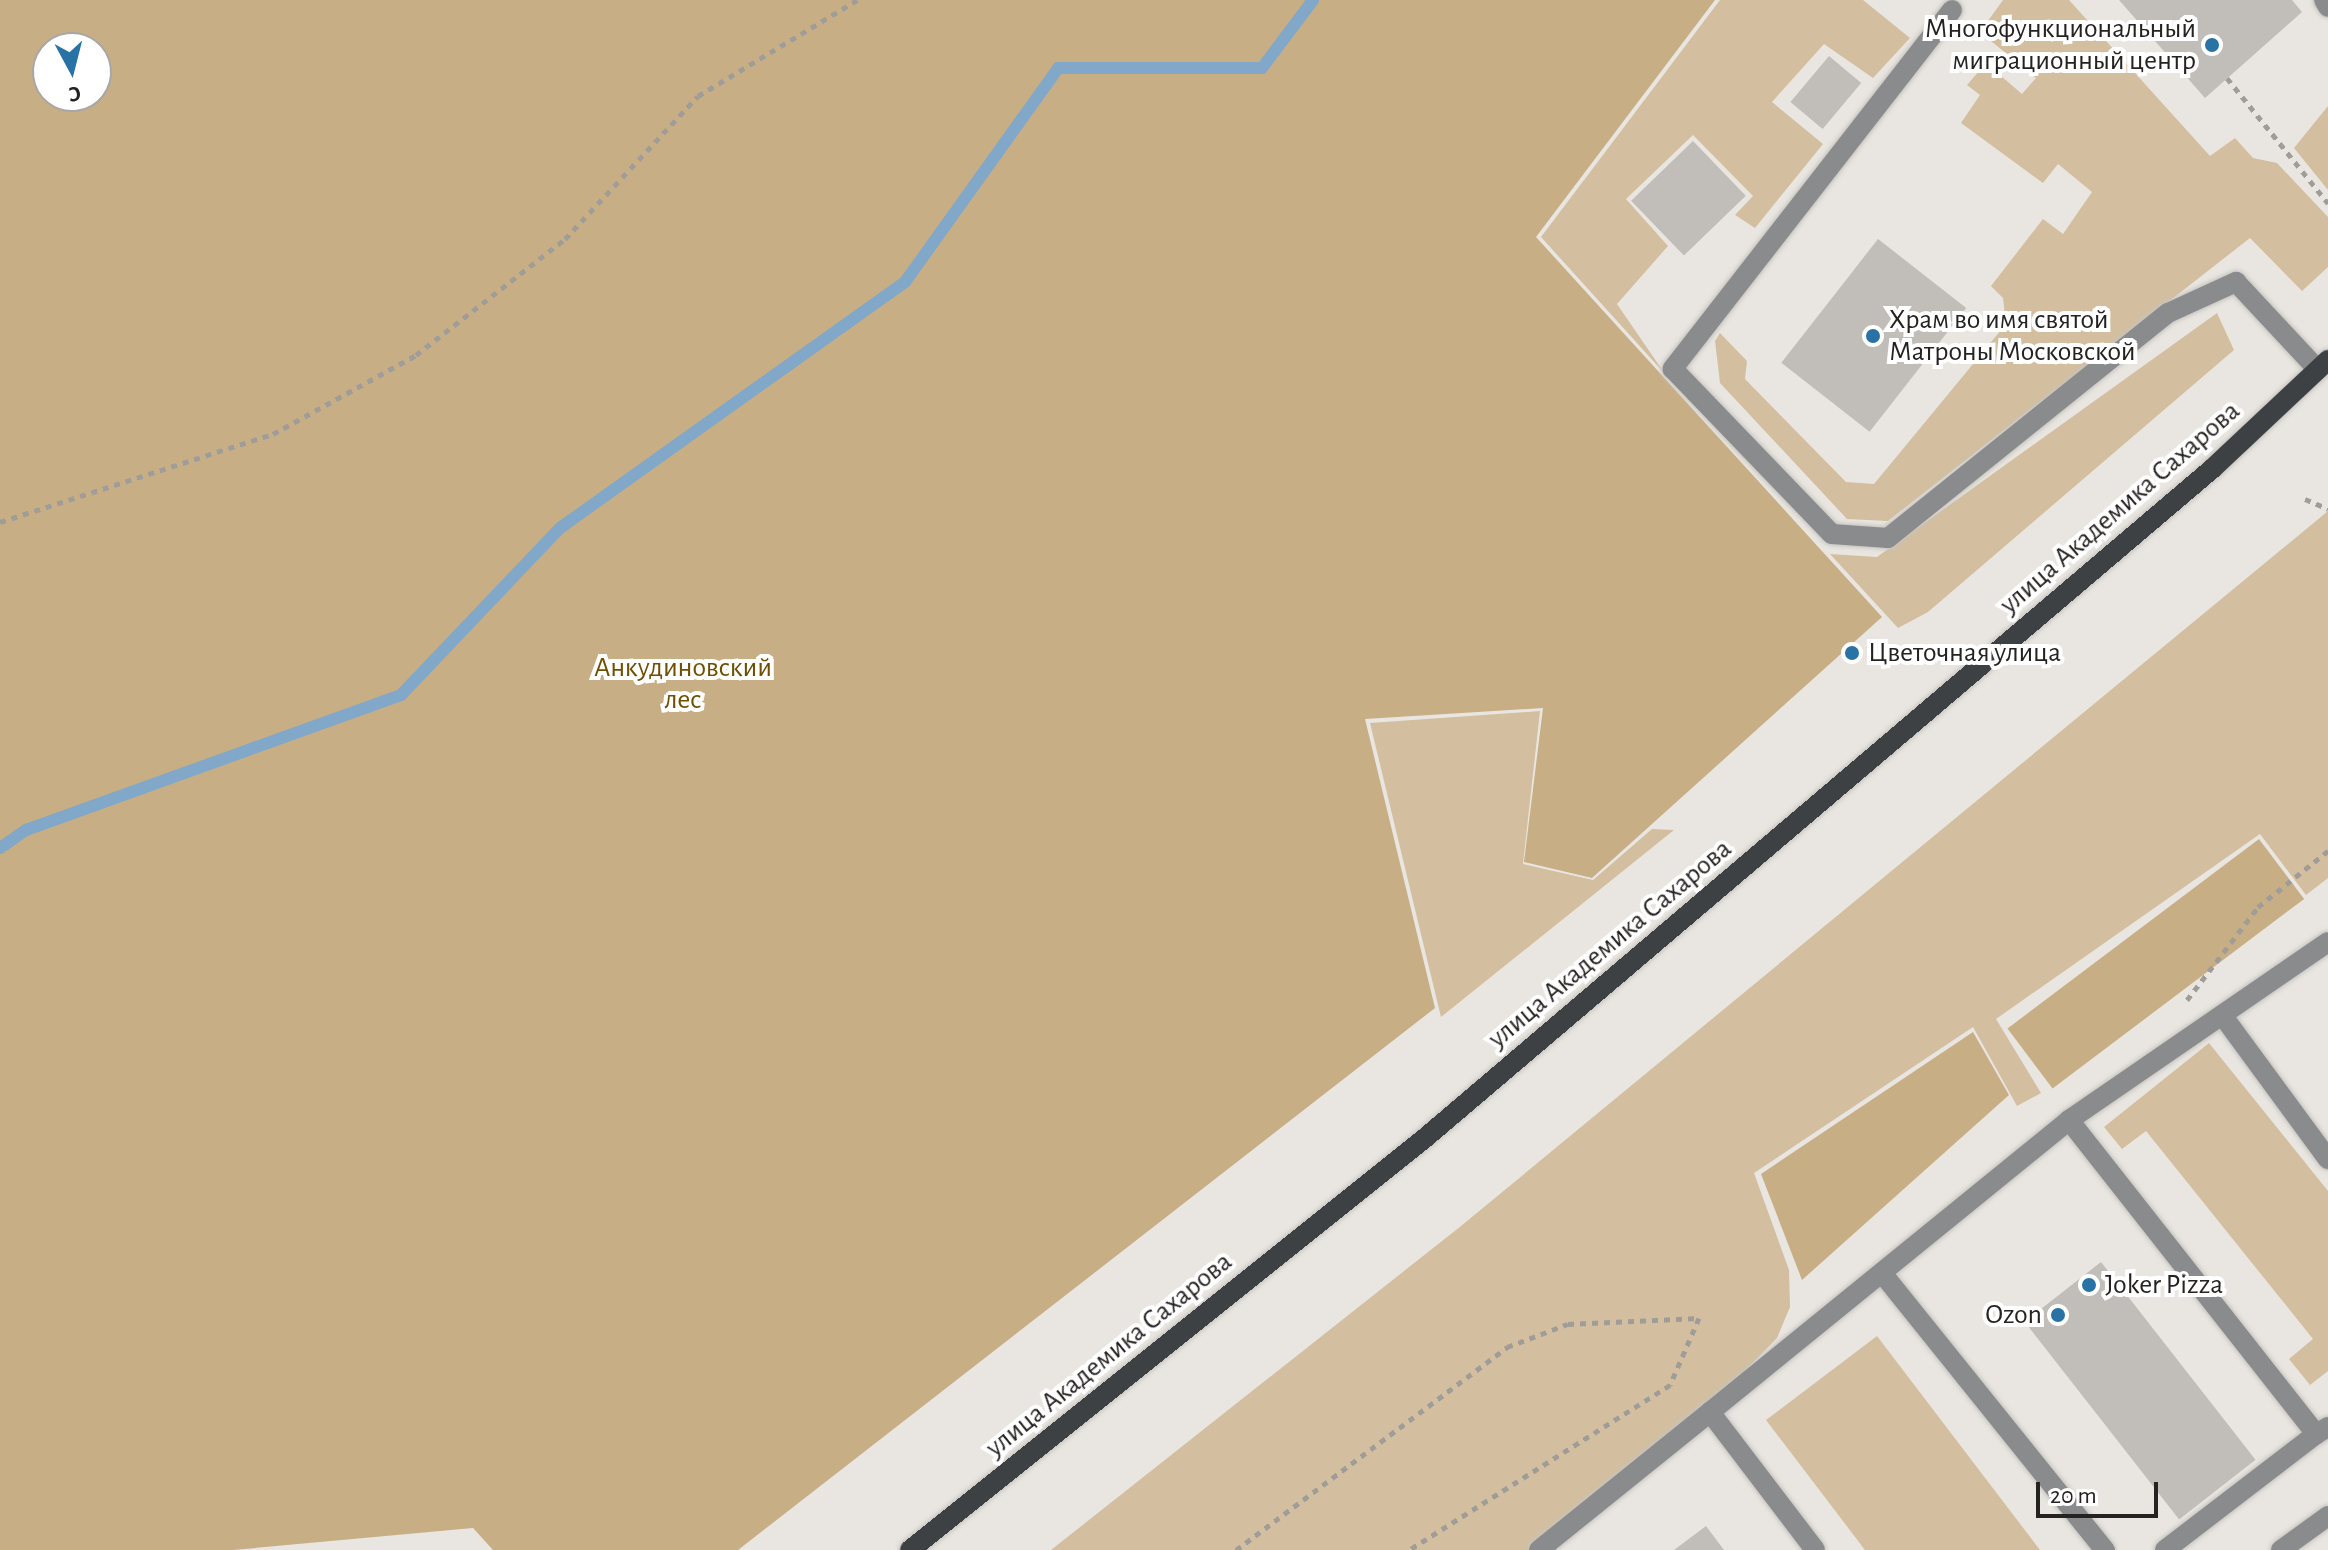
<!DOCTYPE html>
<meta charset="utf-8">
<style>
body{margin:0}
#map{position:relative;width:2328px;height:1550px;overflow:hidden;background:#e9e6e1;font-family:"Alegreya Sans",sans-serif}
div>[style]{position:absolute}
.green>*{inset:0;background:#d3bf9f}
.forest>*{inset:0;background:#c8ae85;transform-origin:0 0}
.stream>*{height:12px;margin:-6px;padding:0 6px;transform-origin:6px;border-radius:6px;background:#81a8c8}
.building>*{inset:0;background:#c1beb9;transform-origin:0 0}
.path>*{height:5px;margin-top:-2.5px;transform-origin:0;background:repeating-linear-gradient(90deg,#a09d99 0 6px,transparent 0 12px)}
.roads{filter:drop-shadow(0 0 2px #c6c3bf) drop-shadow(0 0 2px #c6c3bf)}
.minor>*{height:20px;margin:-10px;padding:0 10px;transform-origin:10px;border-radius:10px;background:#898b8c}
.major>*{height:20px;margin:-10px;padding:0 10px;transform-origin:10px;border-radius:10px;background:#3e4144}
.dots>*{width:22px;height:22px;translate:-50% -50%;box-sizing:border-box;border:4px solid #fff;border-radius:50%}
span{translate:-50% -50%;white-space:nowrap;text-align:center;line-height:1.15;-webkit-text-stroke:8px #fff;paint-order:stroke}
.poi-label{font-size:28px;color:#252322}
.right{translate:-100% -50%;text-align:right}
.left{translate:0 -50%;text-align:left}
.street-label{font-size:28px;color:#252322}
.park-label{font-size:28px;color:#714f02}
.north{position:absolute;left:32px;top:32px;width:80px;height:80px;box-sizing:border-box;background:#fff;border:2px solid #a8a7a7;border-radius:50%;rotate:173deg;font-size:22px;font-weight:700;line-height:32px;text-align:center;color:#252322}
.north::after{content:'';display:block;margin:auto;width:28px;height:36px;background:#2872a5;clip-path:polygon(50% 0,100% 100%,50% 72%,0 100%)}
.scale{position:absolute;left:2036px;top:1482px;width:122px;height:36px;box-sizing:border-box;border:4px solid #252322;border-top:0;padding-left:10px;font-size:24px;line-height:28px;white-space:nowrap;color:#252322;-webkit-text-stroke:6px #fff;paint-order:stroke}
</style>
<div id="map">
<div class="green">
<i style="clip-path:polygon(1720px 0,1863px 0,1910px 38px,1873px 78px,1824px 44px,1772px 102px,1823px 144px,1755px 228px,1735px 215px,1753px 196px,1693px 135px,1626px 199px,1668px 246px,1617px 304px,1665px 374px,1541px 237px)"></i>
<i style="clip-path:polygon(2003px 0,2069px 0,2210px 156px,2235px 138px,2253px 158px,2277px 163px,2328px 217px,2328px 267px,2302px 291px,2250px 238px,1888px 521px,1847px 519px,1720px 383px,1715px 341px,1720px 333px,1747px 361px,1745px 379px,1846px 482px,1874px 484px,2006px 324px,2003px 298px,1991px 286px,2043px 219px,2063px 234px,2092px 192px,2058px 164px,2043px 183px,1961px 123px,1980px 95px,1967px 85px,1986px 63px,2022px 94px,2036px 78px,1980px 32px)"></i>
<i style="clip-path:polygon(2328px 106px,2328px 190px,2294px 148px)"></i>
<i style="clip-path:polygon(2217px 313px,2234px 350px,1928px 612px,1898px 628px,1830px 554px,1877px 557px)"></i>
<i style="clip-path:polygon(2328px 511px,2328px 878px,2306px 895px,2260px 834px,1996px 1019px,2041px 1093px,2017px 1106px,1973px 1027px,1754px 1173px,1789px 1270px,1790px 1307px,1777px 1338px,1700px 1417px,1531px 1550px,1051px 1550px,1461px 1226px)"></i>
<i style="clip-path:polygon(1540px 711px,1523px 864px,1593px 880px,1652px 829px,1674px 830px,1441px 1017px,1370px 723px)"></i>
<i style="clip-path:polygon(2209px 1043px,2328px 1191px,2328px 1371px,2310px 1385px,2289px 1359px,2313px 1339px,2146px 1131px,2122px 1149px,2104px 1127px)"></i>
<i style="clip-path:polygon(1877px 1336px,2040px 1550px,1865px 1550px,1766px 1420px)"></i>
</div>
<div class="forest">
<i style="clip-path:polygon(evenodd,0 0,1715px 0,1536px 237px,1882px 617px,1592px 878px,1524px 862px,1543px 708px,1365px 719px,1435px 1008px,738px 1550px,493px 1550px,473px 1528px,233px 1550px,0 1550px,0 0,96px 48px,96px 96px,48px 96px,48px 48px,96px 48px)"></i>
<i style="left:2259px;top:839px;width:75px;height:315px;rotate:53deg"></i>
<i style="clip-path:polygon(1973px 1032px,2009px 1095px,1802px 1280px,1761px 1174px)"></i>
</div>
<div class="stream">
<i style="left:0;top:848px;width:32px;rotate:-35deg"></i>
<i style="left:26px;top:830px;width:399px;rotate:-19.8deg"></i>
<i style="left:401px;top:695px;width:231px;rotate:-46.4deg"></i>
<i style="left:560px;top:528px;width:424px;rotate:-35.5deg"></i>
<i style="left:905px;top:282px;width:263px;rotate:-54.4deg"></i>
<i style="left:1058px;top:68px;width:204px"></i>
<i style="left:1262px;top:68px;width:85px;rotate:-53.1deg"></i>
</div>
<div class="building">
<i style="clip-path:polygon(2119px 0,2292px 0,2302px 12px,2205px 98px)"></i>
<i style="left:1829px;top:56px;width:42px;height:60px;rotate:40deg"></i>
<i style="left:1693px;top:141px;width:76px;height:86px;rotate:46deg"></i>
<i style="left:1878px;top:239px;width:112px;height:157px;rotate:38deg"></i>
<i style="left:2101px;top:1262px;width:251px;height:97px;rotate:52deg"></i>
<i style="clip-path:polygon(1706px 1526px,1724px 1550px,1674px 1550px)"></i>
</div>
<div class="path">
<i style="left:2227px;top:78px;width:161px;rotate:51.1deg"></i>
<i style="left:2305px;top:499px;width:25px;rotate:23deg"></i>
<i style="left:0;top:522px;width:287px;rotate:-17.9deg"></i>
<i style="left:273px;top:434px;width:163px;rotate:-28.9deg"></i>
<i style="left:416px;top:355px;width:189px;rotate:-37.9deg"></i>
<i style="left:565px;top:239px;width:195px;rotate:-47.1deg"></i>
<i style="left:698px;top:96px;width:186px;rotate:-31.1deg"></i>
<i style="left:2187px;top:1000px;width:117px;rotate:-52.6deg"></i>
<i style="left:2258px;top:907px;width:90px;rotate:-38.7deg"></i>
<i style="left:1236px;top:1550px;width:339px;rotate:-36.8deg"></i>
<i style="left:1507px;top:1347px;width:65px;rotate:-20.7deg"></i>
<i style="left:1568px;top:1324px;width:131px;rotate:-2.6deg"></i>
<i style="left:1699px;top:1318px;width:73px;rotate:113.4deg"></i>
<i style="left:1670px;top:1385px;width:309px;rotate:147.7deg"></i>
</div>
<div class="roads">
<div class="minor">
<i style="left:2324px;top:0;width:8px;rotate:60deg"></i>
<i style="left:1952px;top:10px;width:455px;rotate:127.9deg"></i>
<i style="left:1673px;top:369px;width:229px;rotate:46.1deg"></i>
<i style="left:1832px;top:534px;width:56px;rotate:4.1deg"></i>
<i style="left:1888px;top:538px;width:359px;rotate:-38.8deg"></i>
<i style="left:2168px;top:313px;width:75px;rotate:-24.5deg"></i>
<i style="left:2236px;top:282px;width:120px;rotate:47deg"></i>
<i style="left:2225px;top:1019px;width:174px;rotate:53.7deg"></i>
<i style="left:2069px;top:1120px;width:400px;rotate:51.8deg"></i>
<i style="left:2316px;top:1434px;width:14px;rotate:-30deg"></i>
<i style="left:1882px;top:1273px;width:356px;rotate:51.2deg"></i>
<i style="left:1710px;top:1412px;width:463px;rotate:-39.1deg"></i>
<i style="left:2069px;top:1120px;width:314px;rotate:-34.5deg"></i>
<i style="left:1539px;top:1550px;width:220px;rotate:-38.9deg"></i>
<i style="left:1710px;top:1412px;width:173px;rotate:52.7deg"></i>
<i style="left:2165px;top:1550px;width:190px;rotate:-37.5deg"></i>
<i style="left:2281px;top:1550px;width:58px;rotate:-35.9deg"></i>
</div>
<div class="major">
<i style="left:910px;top:1550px;width:660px;rotate:-38.66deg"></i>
<i style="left:1425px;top:1138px;width:1034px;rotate:-40.37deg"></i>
<i style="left:2213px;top:468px;width:158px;rotate:-43.2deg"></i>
</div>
</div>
<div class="dots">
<i style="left:2212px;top:45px;background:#2872a5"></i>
<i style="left:1873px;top:336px;background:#2872a5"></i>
<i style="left:1852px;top:653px;background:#2872a5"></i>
<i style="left:2089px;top:1285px;background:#2872a5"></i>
<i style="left:2058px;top:1315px;background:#2872a5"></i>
</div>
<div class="poi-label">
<span class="right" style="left:2196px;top:45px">Многофункциональный<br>миграционный центр</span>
<span class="left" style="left:1889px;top:336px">Храм во имя святой<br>Матроны Московской</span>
<span class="left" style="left:1868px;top:653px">Цветочная улица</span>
<span class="left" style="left:2105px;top:1285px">Joker Pizza</span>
<span class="right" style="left:2042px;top:1315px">Ozon</span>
</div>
<div class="street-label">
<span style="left:2120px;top:508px;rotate:-41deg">улица Академика Сахарова</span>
<span style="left:1610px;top:944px;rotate:-40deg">улица Академика Сахарова</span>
<span style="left:1109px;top:1355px;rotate:-39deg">улица Академика Сахарова</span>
</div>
<div class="park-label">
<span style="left:683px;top:684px">Анкудиновский<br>лес</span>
</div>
<div class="north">С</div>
<div class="scale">20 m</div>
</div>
